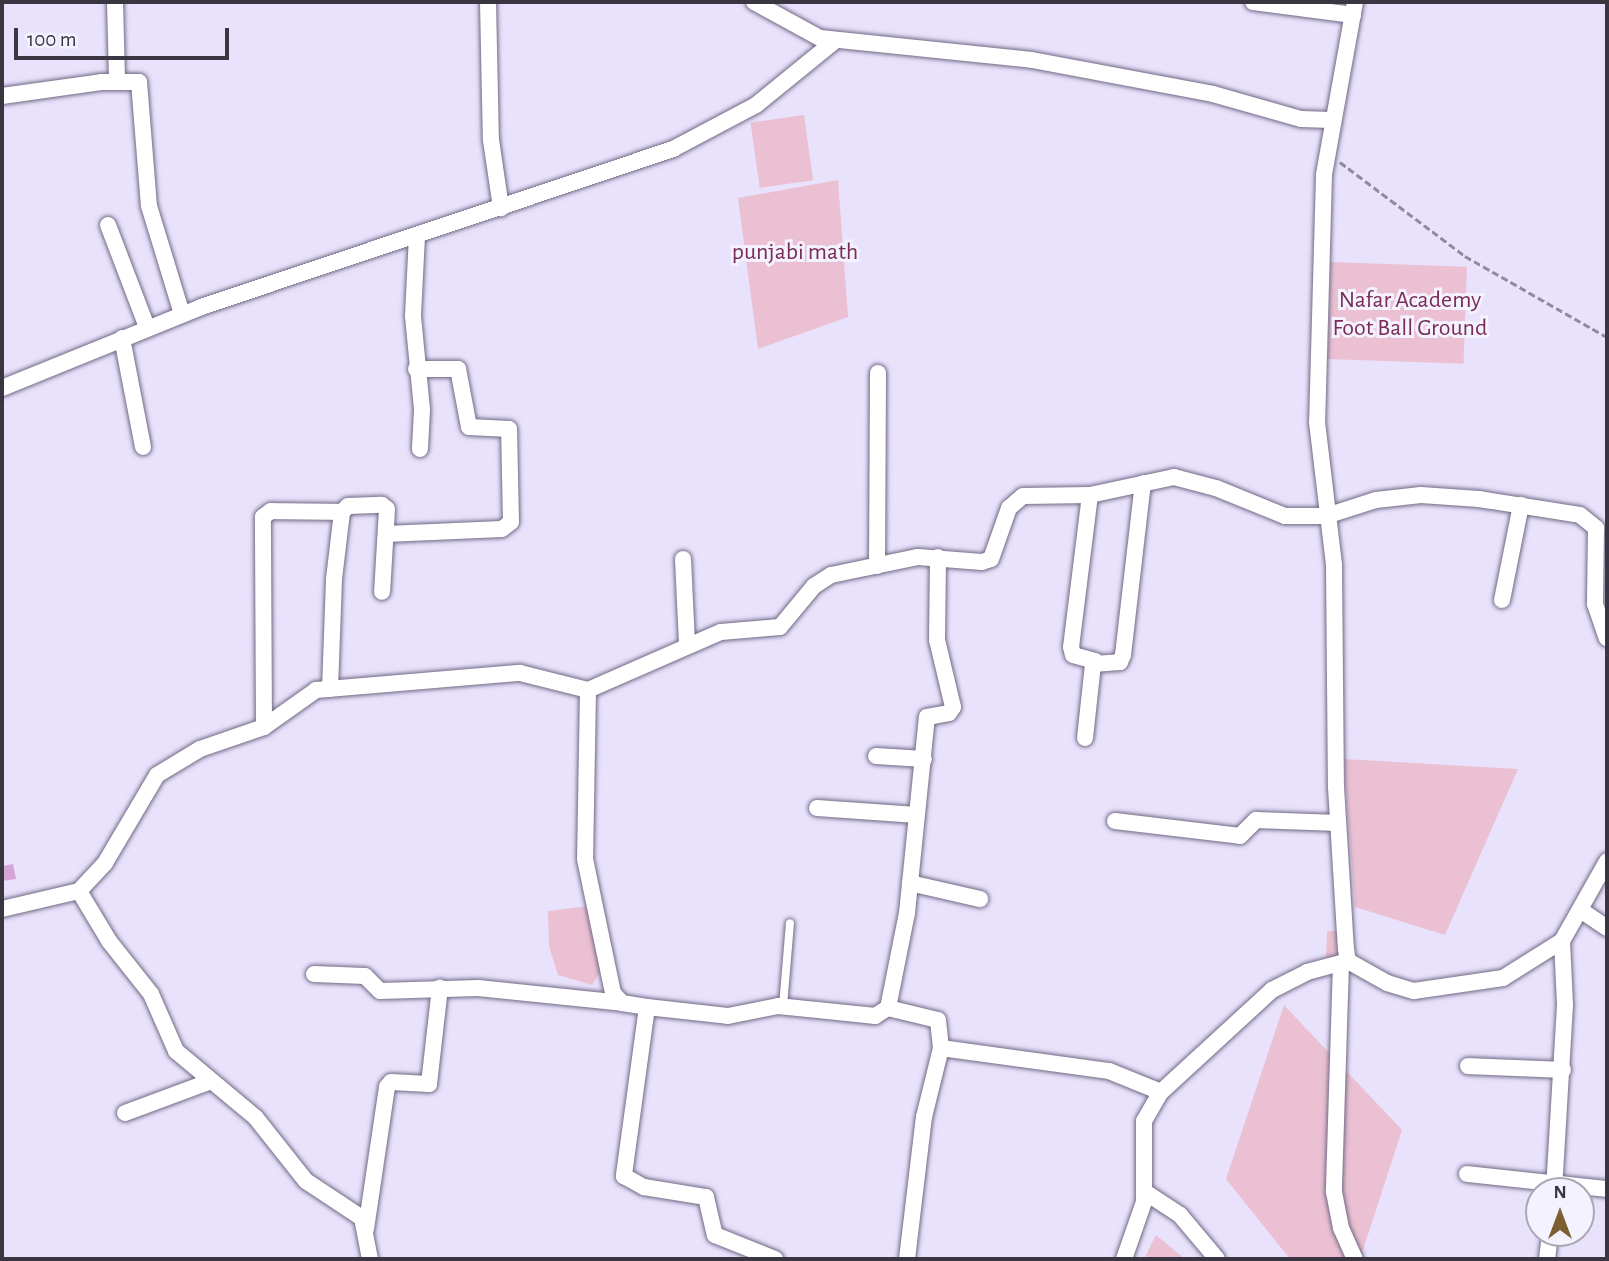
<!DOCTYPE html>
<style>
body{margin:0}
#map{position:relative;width:1609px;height:1261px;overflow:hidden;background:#e9e2fc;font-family:"Alegreya Sans",sans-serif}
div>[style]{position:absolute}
.green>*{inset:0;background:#ebc0d2;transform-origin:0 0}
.building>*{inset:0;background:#d4a5d6}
.path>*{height:2.5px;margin-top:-1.25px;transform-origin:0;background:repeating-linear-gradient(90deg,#8f8a9d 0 7px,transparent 0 10.5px)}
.roads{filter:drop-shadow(0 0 2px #716985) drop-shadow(0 0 2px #716985)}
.lane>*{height:8px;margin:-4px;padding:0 4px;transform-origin:4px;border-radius:4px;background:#fff}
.street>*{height:16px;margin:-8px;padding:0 8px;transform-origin:8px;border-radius:8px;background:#fff}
span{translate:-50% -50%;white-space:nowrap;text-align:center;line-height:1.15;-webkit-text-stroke:6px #f5f2ff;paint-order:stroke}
.park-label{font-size:24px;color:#7a2d54}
.frame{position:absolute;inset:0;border:4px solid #393642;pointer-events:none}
.north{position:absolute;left:1525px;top:1177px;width:70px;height:70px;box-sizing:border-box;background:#f5f2ff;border:2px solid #aaa7b3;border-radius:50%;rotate:0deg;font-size:19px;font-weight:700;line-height:28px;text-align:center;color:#393642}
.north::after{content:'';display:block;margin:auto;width:24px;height:32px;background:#7d5d32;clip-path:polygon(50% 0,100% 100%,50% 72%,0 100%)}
.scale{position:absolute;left:14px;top:28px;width:215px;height:32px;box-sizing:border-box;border:4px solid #393642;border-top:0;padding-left:9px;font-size:21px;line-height:24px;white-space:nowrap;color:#393642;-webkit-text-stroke:5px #f5f2ff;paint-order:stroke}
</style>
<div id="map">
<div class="green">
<i style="left:804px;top:115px;width:66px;height:54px;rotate:82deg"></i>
<i style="clip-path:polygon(838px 180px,848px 317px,758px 349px,738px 198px)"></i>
<i style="left:1331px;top:262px;width:136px;height:97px;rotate:2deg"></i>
<i style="clip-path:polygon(1344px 759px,1518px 769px,1445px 935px,1355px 907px)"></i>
<i style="clip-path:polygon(590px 906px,603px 968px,592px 985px,558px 975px,549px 946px,548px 911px)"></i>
<i style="clip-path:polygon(1327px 931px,1343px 931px,1345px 958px,1326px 957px)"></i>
<i style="clip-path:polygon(1284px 1005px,1402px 1130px,1360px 1259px,1290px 1259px,1226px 1179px)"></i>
<i style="clip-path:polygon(1156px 1235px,1185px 1259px,1144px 1259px)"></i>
</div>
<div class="building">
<i style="clip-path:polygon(13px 864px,16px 879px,2px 881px,2px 866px)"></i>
</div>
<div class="path">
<i style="left:1340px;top:162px;width:156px;rotate:36.9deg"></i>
<i style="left:1465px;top:256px;width:163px;rotate:29.7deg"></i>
</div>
<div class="roads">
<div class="lane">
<i style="left:783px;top:1006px;width:83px;rotate:-85.2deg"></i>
</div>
<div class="street">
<i style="left:115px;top:2px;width:79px;rotate:88.5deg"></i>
<i style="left:488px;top:2px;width:138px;rotate:88.8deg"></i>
<i style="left:491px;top:140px;width:69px;rotate:81.6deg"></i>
<i style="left:754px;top:2px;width:75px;rotate:28.6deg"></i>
<i style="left:820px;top:38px;width:213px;rotate:5.9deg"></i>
<i style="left:1032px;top:60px;width:184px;rotate:10.6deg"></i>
<i style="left:1213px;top:94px;width:91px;rotate:15.9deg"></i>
<i style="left:1301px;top:119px;width:30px;rotate:2deg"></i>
<i style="left:1253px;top:2px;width:101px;rotate:7.4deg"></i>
<i style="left:1355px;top:2px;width:176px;rotate:100.2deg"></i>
<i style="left:1324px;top:175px;width:247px;rotate:91.6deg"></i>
<i style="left:1317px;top:422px;width:144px;rotate:83.2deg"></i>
<i style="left:1334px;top:565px;width:222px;rotate:89.5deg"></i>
<i style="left:1336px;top:787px;width:162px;rotate:86.5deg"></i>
<i style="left:1346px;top:949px;width:12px;rotate:81deg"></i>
<i style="left:1348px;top:961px;width:45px;rotate:29.4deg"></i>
<i style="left:1387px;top:983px;width:28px;rotate:17deg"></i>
<i style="left:1414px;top:991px;width:90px;rotate:-8.3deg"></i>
<i style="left:1503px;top:978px;width:70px;rotate:-32.1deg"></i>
<i style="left:1562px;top:941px;width:64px;rotate:87.3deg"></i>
<i style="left:1565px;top:1005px;width:186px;rotate:93.4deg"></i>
<i style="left:2px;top:96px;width:100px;rotate:-8deg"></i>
<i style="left:101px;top:82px;width:38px"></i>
<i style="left:139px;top:82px;width:124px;rotate:85.4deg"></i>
<i style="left:149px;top:206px;width:113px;rotate:73deg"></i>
<i style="left:108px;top:225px;width:109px;rotate:69.1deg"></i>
<i style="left:417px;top:236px;width:80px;rotate:92.9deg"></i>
<i style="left:413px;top:316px;width:94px;rotate:84.5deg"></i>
<i style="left:422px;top:410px;width:39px;rotate:93deg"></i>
<i style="left:122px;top:338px;width:111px;rotate:79.1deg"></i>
<i style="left:2px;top:388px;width:215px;rotate:-22.1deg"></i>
<i style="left:201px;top:307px;width:498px;rotate:-18.5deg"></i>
<i style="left:673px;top:149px;width:94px;rotate:-27.9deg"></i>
<i style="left:756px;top:105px;width:103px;rotate:-39.1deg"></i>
<i style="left:1090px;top:495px;width:153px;rotate:97.1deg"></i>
<i style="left:1071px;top:647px;width:8px;rotate:76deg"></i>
<i style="left:1073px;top:655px;width:23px;rotate:15deg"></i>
<i style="left:386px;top:534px;width:116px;rotate:-2.5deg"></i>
<i style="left:502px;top:529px;width:11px;rotate:-38deg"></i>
<i style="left:511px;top:522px;width:93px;rotate:-91.2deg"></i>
<i style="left:509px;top:429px;width:40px;rotate:-177.1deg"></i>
<i style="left:469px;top:427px;width:59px;rotate:-100.7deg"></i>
<i style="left:458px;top:369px;width:42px;rotate:180deg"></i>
<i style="left:683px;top:559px;width:85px;rotate:87.3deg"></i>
<i style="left:877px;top:566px;width:193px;rotate:-89.7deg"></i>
<i style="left:1502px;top:600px;width:97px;rotate:-78.7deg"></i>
<i style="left:330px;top:689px;width:110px;rotate:-87.9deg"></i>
<i style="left:334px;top:579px;width:67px;rotate:-83.2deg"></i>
<i style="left:342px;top:512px;width:8px;rotate:-45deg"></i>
<i style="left:348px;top:506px;width:34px;rotate:-2deg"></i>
<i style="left:382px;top:505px;width:6px;rotate:39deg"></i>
<i style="left:387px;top:509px;width:83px;rotate:93.4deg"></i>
<i style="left:588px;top:690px;width:169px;rotate:91deg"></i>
<i style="left:585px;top:859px;width:137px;rotate:78.2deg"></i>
<i style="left:613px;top:993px;width:13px;rotate:48deg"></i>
<i style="left:622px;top:1003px;width:25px;rotate:9deg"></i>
<i style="left:647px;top:1007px;width:171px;rotate:97.8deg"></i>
<i style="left:624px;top:1176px;width:23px;rotate:29deg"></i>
<i style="left:644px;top:1187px;width:63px;rotate:9.2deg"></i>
<i style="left:706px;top:1197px;width:39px;rotate:77deg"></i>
<i style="left:715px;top:1235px;width:65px;rotate:21.8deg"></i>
<i style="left:264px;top:727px;width:210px;rotate:-90.3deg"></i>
<i style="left:263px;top:517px;width:10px;rotate:-37deg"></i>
<i style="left:271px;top:511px;width:71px;rotate:0.8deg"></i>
<i style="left:1085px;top:738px;width:74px;rotate:-83.8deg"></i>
<i style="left:1093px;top:664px;width:27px;rotate:-4deg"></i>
<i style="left:1120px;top:662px;width:8px;rotate:-67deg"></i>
<i style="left:1123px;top:655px;width:173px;rotate:-83.4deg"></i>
<i style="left:876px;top:756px;width:48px;rotate:3.6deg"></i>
<i style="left:817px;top:808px;width:100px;rotate:4deg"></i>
<i style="left:1115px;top:821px;width:126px;rotate:6.8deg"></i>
<i style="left:1240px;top:836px;width:23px;rotate:-45deg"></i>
<i style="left:1256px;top:820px;width:82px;rotate:2.1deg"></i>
<i style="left:910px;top:883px;width:72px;rotate:12.9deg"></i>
<i style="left:79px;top:891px;width:58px;rotate:59deg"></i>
<i style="left:109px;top:941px;width:68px;rotate:51.6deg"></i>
<i style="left:151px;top:994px;width:62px;rotate:66.3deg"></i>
<i style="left:176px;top:1051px;width:104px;rotate:39.9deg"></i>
<i style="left:256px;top:1118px;width:80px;rotate:51.6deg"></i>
<i style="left:306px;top:1181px;width:67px;rotate:33.5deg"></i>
<i style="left:362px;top:1218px;width:42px;rotate:79deg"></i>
<i style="left:2px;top:909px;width:79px;rotate:-13.2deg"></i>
<i style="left:79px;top:891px;width:38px;rotate:-47deg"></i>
<i style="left:105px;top:863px;width:102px;rotate:-59.4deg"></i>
<i style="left:157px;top:775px;width:50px;rotate:-31.2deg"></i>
<i style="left:200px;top:749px;width:68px;rotate:-19deg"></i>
<i style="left:264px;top:727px;width:64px;rotate:-35.4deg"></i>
<i style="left:316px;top:690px;width:205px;rotate:-4.8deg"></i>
<i style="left:520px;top:673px;width:70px;rotate:14deg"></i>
<i style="left:588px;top:690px;width:145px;rotate:-23.6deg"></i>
<i style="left:721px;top:632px;width:59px;rotate:-4.8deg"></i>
<i style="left:780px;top:627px;width:53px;rotate:-50.3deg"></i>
<i style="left:814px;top:586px;width:20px;rotate:-33deg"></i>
<i style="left:831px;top:575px;width:89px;rotate:-11.7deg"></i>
<i style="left:918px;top:557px;width:64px;rotate:4.5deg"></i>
<i style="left:982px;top:562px;width:9px;rotate:-18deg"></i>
<i style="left:991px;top:559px;width:54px;rotate:-70.6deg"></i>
<i style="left:1009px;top:508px;width:18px;rotate:-41deg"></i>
<i style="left:1023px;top:496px;width:67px;rotate:-0.9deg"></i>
<i style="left:1090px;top:495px;width:86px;rotate:-12.1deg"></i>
<i style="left:1174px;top:477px;width:43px;rotate:14.7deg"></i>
<i style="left:1216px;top:488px;width:74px;rotate:22.1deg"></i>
<i style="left:1285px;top:516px;width:41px"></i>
<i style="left:1326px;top:516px;width:52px;rotate:-17.7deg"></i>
<i style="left:1376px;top:500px;width:45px;rotate:-6.3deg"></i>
<i style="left:1421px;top:495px;width:58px;rotate:3.9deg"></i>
<i style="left:1479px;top:499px;width:102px;rotate:9deg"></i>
<i style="left:1580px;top:515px;width:21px;rotate:39deg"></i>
<i style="left:1596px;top:528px;width:76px;rotate:90.8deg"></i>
<i style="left:1595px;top:604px;width:36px;rotate:71deg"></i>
<i style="left:1582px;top:911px;width:30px;rotate:34deg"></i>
<i style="left:1562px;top:941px;width:92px;rotate:-60.6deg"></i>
<i style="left:1341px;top:963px;width:229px;rotate:91.8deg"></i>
<i style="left:1334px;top:1192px;width:37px;rotate:79deg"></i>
<i style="left:1341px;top:1228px;width:34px;rotate:66deg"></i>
<i style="left:314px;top:974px;width:51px;rotate:2.2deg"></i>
<i style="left:365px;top:976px;width:21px;rotate:45deg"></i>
<i style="left:380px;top:991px;width:98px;rotate:-1.8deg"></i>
<i style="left:478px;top:988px;width:145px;rotate:5.9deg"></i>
<i style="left:647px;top:1007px;width:81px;rotate:6.3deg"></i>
<i style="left:728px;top:1016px;width:51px;rotate:-11.3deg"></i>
<i style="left:778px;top:1006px;width:98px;rotate:5.9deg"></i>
<i style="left:875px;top:1016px;width:15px;rotate:-32deg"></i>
<i style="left:888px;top:1008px;width:97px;rotate:-78.7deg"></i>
<i style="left:907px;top:913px;width:197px;rotate:-84.2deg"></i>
<i style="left:927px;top:717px;width:22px;rotate:-10deg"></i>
<i style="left:949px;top:713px;width:7px;rotate:-56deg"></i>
<i style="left:953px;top:707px;width:69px;rotate:-103.4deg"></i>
<i style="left:937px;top:640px;width:83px;rotate:-89.3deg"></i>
<i style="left:888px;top:1008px;width:51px;rotate:13.5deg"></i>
<i style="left:938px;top:1020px;width:28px;rotate:84deg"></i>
<i style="left:1468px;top:1066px;width:95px;rotate:2.4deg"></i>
<i style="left:125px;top:1113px;width:92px;rotate:-20.4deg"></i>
<i style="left:1467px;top:1174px;width:141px;rotate:6.1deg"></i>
<i style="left:1145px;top:1192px;width:42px;rotate:33.3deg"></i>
<i style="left:1180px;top:1215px;width:57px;rotate:49.9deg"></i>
<i style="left:366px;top:1229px;width:144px;rotate:-81.6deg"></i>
<i style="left:387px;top:1087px;width:6px;rotate:-51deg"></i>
<i style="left:391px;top:1082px;width:38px;rotate:3deg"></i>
<i style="left:429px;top:1084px;width:97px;rotate:-83.5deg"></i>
<i style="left:907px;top:1259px;width:143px;rotate:-83.2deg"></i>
<i style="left:924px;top:1117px;width:71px;rotate:-76.2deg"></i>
<i style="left:941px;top:1048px;width:170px;rotate:7.8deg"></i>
<i style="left:1109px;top:1071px;width:56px;rotate:22deg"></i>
<i style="left:1124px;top:1259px;width:60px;rotate:-70.7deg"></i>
<i style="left:1144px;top:1202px;width:81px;rotate:-90deg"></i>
<i style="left:1144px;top:1121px;width:34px;rotate:-60deg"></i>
<i style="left:1161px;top:1092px;width:151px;rotate:-42.6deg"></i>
<i style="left:1272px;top:990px;width:39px;rotate:-27deg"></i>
<i style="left:1307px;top:972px;width:42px;rotate:-15deg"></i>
<i style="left:1547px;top:1259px;width:26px;rotate:-83deg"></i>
</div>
</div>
<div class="park-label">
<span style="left:795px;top:253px">punjabi math</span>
<span style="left:1410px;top:315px">Nafar Academy<br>Foot Ball Ground</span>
</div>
<div class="frame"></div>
<div class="north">N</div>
<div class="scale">100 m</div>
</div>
